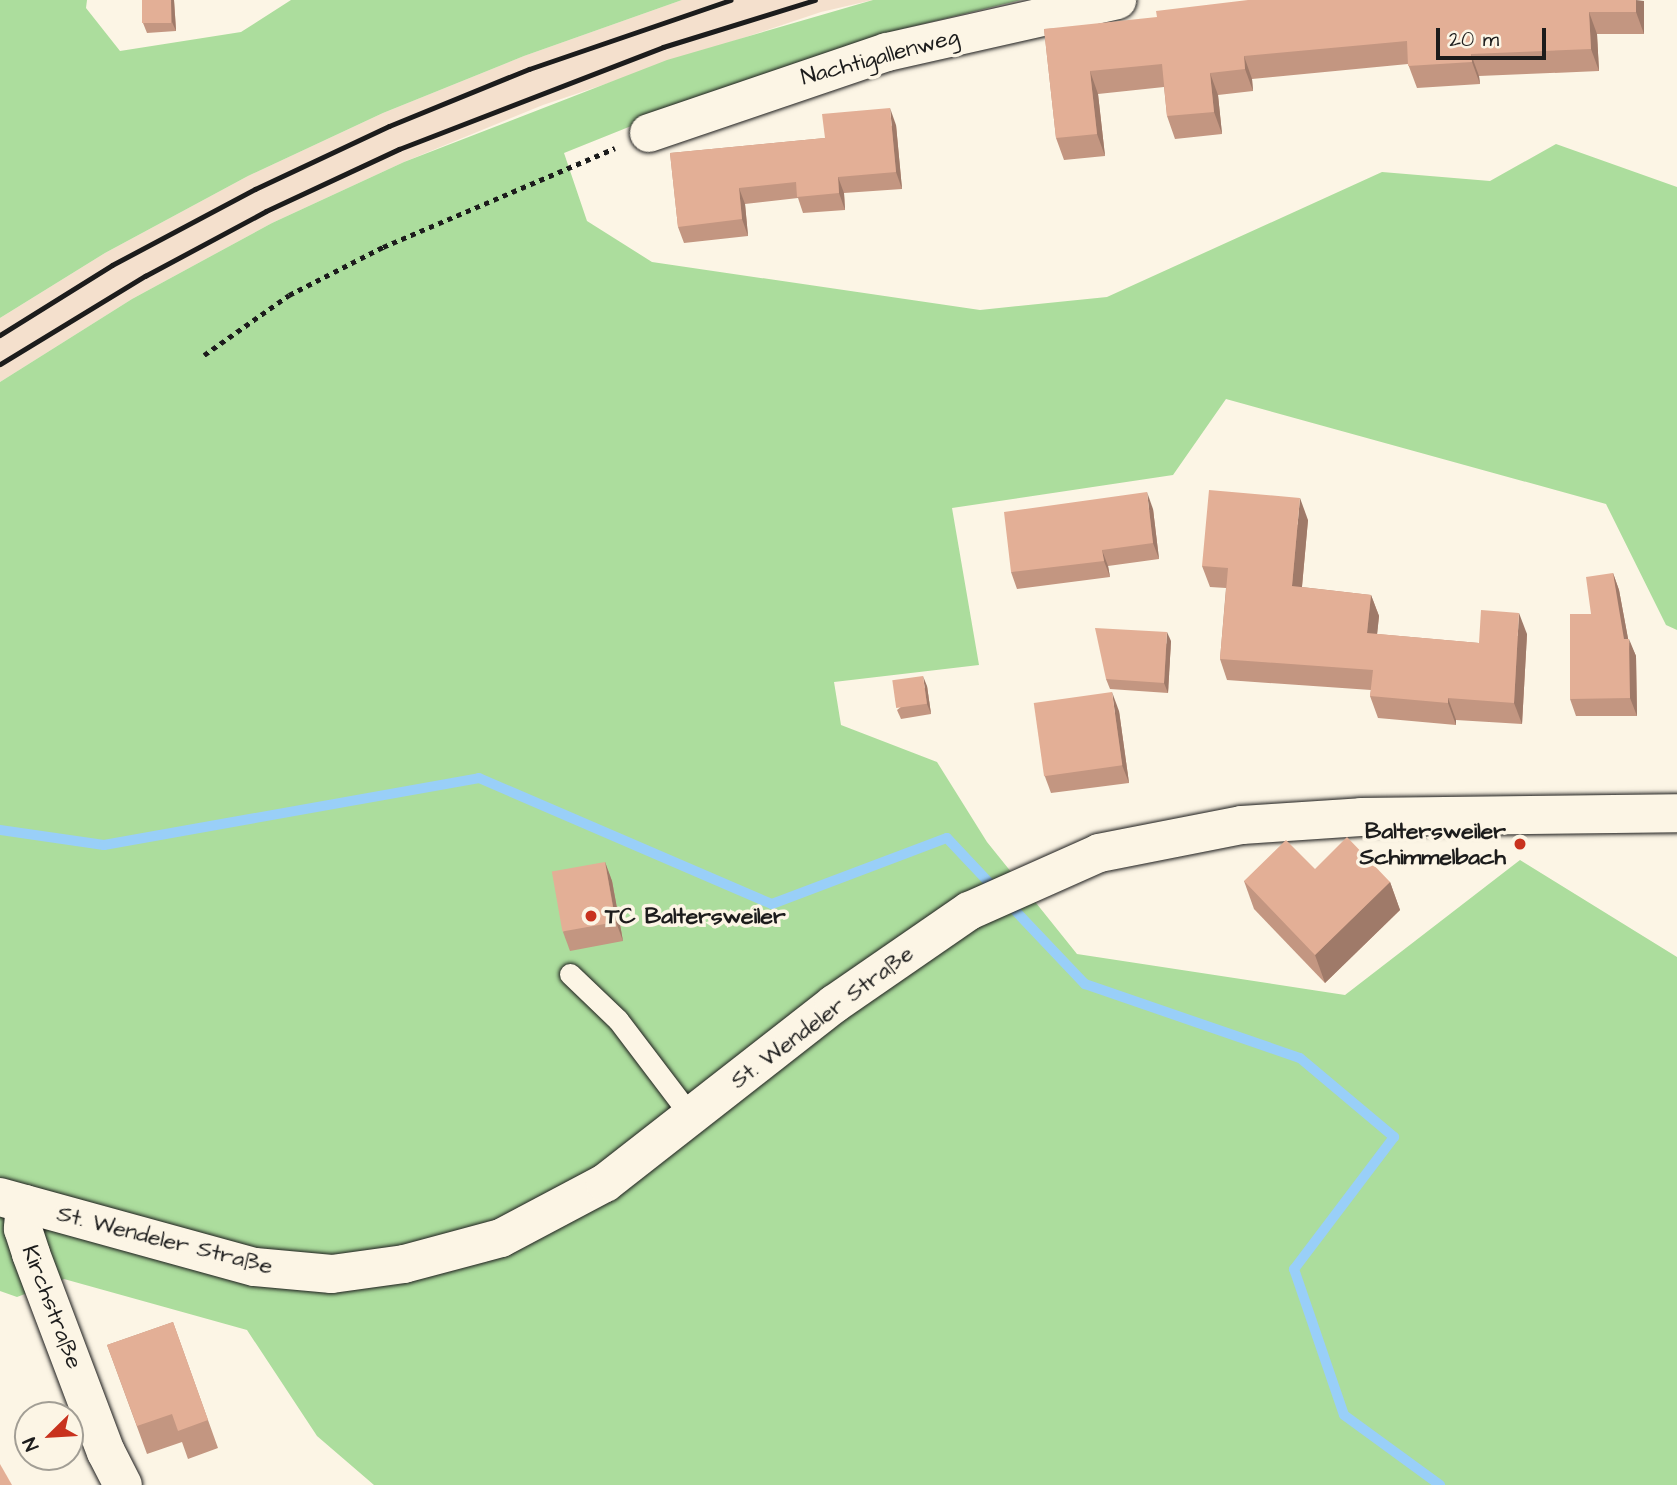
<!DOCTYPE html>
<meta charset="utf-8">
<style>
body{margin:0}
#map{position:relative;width:1677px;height:1485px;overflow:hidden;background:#fcf5e5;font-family:"Architects Daughter",sans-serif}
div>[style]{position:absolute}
.built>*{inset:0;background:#f4e0cd}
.green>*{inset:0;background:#acdd9d}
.stream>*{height:10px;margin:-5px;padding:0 5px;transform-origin:5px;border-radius:5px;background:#99cff8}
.path>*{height:4.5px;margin-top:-2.25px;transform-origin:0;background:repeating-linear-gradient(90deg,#1c1c1c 0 5px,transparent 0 10px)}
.roads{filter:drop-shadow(0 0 2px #1c1c1c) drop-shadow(0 0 2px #1c1c1c)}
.service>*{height:21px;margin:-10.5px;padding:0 10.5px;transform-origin:10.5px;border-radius:10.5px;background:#fcf5e5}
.minor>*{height:38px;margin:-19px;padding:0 19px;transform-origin:19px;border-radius:19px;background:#fcf5e5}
.secondary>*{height:38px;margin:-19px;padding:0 19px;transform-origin:19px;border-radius:19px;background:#fcf5e5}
.rail>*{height:5px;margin:-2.5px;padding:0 2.5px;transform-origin:2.5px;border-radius:2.5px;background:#1c1c1c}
.wall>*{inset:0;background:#c39681}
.shaded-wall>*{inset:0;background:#9f7a69}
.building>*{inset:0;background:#e3af96;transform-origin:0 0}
.dots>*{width:19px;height:19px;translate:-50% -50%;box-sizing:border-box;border:4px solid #fcf5e5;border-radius:50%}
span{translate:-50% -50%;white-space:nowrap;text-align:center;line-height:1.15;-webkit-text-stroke:7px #fcf5e5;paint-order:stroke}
.street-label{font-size:23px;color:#1c1c1c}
.poi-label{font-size:23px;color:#1c1c1c;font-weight:700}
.right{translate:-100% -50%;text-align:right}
.left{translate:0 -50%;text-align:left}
.north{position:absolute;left:14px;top:1401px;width:70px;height:70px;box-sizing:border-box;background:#fcf5e5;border:2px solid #a29e95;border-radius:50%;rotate:246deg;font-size:19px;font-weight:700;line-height:28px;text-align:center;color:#1c1c1c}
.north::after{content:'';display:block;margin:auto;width:24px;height:32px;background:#c8321e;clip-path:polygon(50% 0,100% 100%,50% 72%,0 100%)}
.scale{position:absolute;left:1436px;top:28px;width:110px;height:32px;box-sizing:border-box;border:4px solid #1c1c1c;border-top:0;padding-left:9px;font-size:21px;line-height:24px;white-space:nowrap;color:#1c1c1c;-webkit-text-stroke:5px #fcf5e5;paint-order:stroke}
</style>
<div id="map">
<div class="built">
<i style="clip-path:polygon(682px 0,873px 0,821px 12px,543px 105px,404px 162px,272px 223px,132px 299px,0 382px,0 318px,105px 253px,248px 176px,383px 113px,524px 56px)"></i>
</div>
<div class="green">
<i style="clip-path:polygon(0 0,87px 0,86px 8px,120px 51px,241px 32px,291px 0,682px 0,524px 56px,383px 113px,248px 176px,105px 253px,0 318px)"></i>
<i style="clip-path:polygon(873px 0,1021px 0,886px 33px,711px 94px,564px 153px,587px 221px,652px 262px,980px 310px,1107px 297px,1382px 172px,1490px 181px,1556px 144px,1677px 187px,1677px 630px,1666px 625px,1606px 504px,1226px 399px,1173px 475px,952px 508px,979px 665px,834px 682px,841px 725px,937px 762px,987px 842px,1077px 954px,1345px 995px,1520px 860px,1677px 957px,1677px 1485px,374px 1485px,317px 1436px,247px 1330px,64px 1279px,17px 1297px,0 1291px,0 382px,132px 299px,272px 223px,404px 162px,667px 60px)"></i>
</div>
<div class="stream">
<i style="left:0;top:830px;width:105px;rotate:8.2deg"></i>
<i style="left:104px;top:845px;width:381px;rotate:-10.1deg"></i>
<i style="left:479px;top:778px;width:319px;rotate:23.3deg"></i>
<i style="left:772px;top:904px;width:187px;rotate:-20.7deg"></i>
<i style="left:947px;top:838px;width:73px;rotate:46.7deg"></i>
<i style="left:1008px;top:903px;width:112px;rotate:46.5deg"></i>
<i style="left:1085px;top:984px;width:227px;rotate:19deg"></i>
<i style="left:1300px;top:1058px;width:123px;rotate:40deg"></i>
<i style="left:1394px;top:1137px;width:166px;rotate:127.1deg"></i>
<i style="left:1294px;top:1269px;width:154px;rotate:71.1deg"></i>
<i style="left:1344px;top:1415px;width:119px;rotate:36.1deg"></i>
</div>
<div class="path">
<i style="left:204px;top:355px;width:104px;rotate:-35.2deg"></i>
<i style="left:289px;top:295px;width:106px;rotate:-27.1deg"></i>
<i style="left:383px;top:247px;width:252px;rotate:-23.1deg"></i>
</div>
<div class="roads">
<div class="service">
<i style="left:570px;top:974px;width:66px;rotate:43.8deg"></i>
<i style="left:618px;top:1020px;width:121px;rotate:52.8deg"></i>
</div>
<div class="minor">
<i style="left:649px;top:133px;width:251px;rotate:-18.8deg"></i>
<i style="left:887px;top:52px;width:236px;rotate:-12.7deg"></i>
<i style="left:25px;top:1204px;width:25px;rotate:95deg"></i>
<i style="left:23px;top:1229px;width:26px;rotate:72deg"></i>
<i style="left:31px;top:1254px;width:212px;rotate:69.3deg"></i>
<i style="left:106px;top:1452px;width:37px;rotate:63deg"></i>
</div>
<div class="secondary">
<i style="left:0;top:1197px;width:264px;rotate:15.4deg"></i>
<i style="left:255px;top:1267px;width:77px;rotate:5.2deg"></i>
<i style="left:332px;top:1274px;width:73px;rotate:-7.9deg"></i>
<i style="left:404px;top:1264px;width:100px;rotate:-15deg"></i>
<i style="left:501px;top:1238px;width:118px;rotate:-27.9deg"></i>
<i style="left:605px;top:1183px;width:291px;rotate:-38deg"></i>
<i style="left:834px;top:1004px;width:164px;rotate:-34.6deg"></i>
<i style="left:969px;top:911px;width:142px;rotate:-24deg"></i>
<i style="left:1099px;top:853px;width:146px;rotate:-11.1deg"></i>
<i style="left:1242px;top:825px;width:119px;rotate:-3.8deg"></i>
<i style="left:1361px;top:817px;width:316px;rotate:-0.7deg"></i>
</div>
</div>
<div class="rail">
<i style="left:0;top:335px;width:132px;rotate:-32deg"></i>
<i style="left:112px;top:265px;width:162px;rotate:-28deg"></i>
<i style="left:255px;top:189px;width:148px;rotate:-25.2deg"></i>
<i style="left:389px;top:126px;width:151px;rotate:-22.2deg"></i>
<i style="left:529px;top:69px;width:213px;rotate:-18.9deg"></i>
<i style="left:0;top:364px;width:170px;rotate:-31.3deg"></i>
<i style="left:145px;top:276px;width:137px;rotate:-28.2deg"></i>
<i style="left:266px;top:211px;width:147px;rotate:-25deg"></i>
<i style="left:399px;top:149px;width:283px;rotate:-21.1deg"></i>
<i style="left:663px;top:47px;width:159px;rotate:-17.2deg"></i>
</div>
<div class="wall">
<i style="clip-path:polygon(174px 0,176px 31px,147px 33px,143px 23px)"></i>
<i style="clip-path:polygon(1644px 1px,1644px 34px,1597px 34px,1599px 71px,1479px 76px,1480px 84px,1417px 88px,1408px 64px,1252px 79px,1253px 91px,1218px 95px,1222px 134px,1175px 139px,1167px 116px,1164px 87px,1098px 94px,1105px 156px,1064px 160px,1056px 138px,1044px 29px)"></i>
<i style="clip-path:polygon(896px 125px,902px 189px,844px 193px,845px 210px,803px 213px,798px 198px,745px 204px,748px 236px,684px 243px,678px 227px,670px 153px,825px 138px)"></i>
<i style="clip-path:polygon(1153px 509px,1159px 559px,1108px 566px,1110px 577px,1017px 589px,1011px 572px)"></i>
<i style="clip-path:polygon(1308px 520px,1302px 587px,1371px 595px,1379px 616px,1377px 634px,1479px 643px,1527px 634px,1522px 724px,1456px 720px,1456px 725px,1378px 718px,1370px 696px,1371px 690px,1227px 680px,1220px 659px,1226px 588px,1210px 587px,1202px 566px)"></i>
<i style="clip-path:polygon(1613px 573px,1619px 590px,1628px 639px,1636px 656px,1637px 716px,1576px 716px,1570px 699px)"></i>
<i style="clip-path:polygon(1171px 641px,1168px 693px,1110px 689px,1106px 679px)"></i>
<i style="clip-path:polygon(927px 686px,931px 714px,901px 719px,897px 710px)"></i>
<i style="clip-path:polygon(1119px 711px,1129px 783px,1051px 793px,1044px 774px)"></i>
<i style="clip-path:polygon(605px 862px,612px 881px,623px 941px,570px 951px,563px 932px)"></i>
<i style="clip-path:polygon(1315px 869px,1390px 882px,1400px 910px,1325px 983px,1254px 909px,1244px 881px)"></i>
<i style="clip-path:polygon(173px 1322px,218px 1448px,188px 1459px,182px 1442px,147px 1454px,107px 1345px)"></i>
</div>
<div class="shaded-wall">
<i style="clip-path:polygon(171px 0,174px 0,176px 31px,172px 22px)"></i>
<i style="clip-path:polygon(1636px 0,1644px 1px,1644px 34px,1636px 12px)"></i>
<i style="clip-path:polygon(1589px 12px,1597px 34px,1599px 71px,1591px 49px)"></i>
<i style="clip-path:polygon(1471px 54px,1479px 76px,1480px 84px,1472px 62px)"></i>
<i style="clip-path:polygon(1244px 56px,1252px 79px,1253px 91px,1245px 69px)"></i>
<i style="clip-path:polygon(1090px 71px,1098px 94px,1105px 156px,1097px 134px)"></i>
<i style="clip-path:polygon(1210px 73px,1218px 95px,1222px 134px,1214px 112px)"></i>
<i style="clip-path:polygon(890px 108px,896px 125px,902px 189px,896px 172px)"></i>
<i style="clip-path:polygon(838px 177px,844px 193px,845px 210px,839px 193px)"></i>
<i style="clip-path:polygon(739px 188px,745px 204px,748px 236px,742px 219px)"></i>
<i style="clip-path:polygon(1147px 492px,1153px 509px,1159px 559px,1153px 543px)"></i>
<i style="clip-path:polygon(1300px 498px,1308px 520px,1300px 608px,1292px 586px)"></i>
<i style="clip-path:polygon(1102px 550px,1108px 566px,1110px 577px,1104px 561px)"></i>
<i style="clip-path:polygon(1613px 573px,1619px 590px,1630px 649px,1629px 639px,1636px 656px,1637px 716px,1630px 698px)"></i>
<i style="clip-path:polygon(1371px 595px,1379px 616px,1375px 654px,1367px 633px)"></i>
<i style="clip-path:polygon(1519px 613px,1527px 634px,1522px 724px,1514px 703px)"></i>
<i style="clip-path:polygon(1167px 632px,1171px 641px,1168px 693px,1164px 683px)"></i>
<i style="clip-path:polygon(923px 676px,927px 686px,931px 714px,927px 704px)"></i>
<i style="clip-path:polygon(1112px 692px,1119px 711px,1129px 783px,1122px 765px)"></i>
<i style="clip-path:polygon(1448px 698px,1456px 720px,1456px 725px,1448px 703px)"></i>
<i style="clip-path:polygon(605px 862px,612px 881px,623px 941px,616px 922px)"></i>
<i style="clip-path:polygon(1390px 882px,1400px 910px,1325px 983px,1315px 955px)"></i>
</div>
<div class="building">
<i style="left:142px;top:0;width:29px;height:23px"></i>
<i style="clip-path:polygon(1248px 0,1636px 0,1636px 12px,1589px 12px,1591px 49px,1471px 54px,1472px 62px,1408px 66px,1407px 41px,1244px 56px,1245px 69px,1210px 73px,1214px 112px,1167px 116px,1162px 64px,1090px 71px,1097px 134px,1056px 138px,1044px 29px,1157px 17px,1156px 11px)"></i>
<i style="clip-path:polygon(890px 108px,896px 172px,838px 177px,839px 193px,797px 197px,796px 182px,739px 188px,742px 219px,678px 227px,670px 153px,825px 138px,822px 114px)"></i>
<i style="clip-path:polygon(1209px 490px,1300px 498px,1292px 586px,1371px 595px,1367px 633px,1479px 643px,1481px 610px,1519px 613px,1514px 703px,1448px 698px,1448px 703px,1370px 696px,1373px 670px,1220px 659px,1228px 568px,1202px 566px)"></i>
<i style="clip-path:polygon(1147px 492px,1153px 543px,1102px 550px,1104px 561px,1011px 572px,1004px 512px)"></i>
<i style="clip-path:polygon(1613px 573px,1624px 639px,1629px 639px,1630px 698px,1570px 699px,1570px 614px,1591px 614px,1586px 577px)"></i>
<i style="clip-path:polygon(1095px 628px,1167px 632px,1164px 683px,1106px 679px)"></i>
<i style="left:923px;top:676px;width:28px;height:31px;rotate:82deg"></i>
<i style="left:1112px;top:692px;width:74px;height:79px;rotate:82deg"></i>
<i style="clip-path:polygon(1347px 837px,1390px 882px,1315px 955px,1244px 881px,1286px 840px,1315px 869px)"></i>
<i style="left:605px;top:862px;width:61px;height:54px;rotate:80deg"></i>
<i style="clip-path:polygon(173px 1322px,208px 1420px,178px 1431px,172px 1414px,137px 1426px,107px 1345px)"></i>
<i style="clip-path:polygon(0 1464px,12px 1485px,0 1485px)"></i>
</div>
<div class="dots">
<i style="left:1520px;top:844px;background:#c8321e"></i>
<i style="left:591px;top:916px;background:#c8321e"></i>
</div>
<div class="street-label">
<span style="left:880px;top:57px;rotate:-15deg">Nachtigallenweg</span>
<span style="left:822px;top:1017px;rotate:-37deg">St. Wendeler Straße</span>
<span style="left:165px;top:1240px;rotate:14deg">St. Wendeler Straße</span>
<span style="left:52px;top:1307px;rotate:69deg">Kirchstraße</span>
</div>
<div class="poi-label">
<span class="right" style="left:1506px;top:844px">Baltersweiler<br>Schimmelbach</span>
<span class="left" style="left:605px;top:916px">TC Baltersweiler</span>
</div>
<div class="north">N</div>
<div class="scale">20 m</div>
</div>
